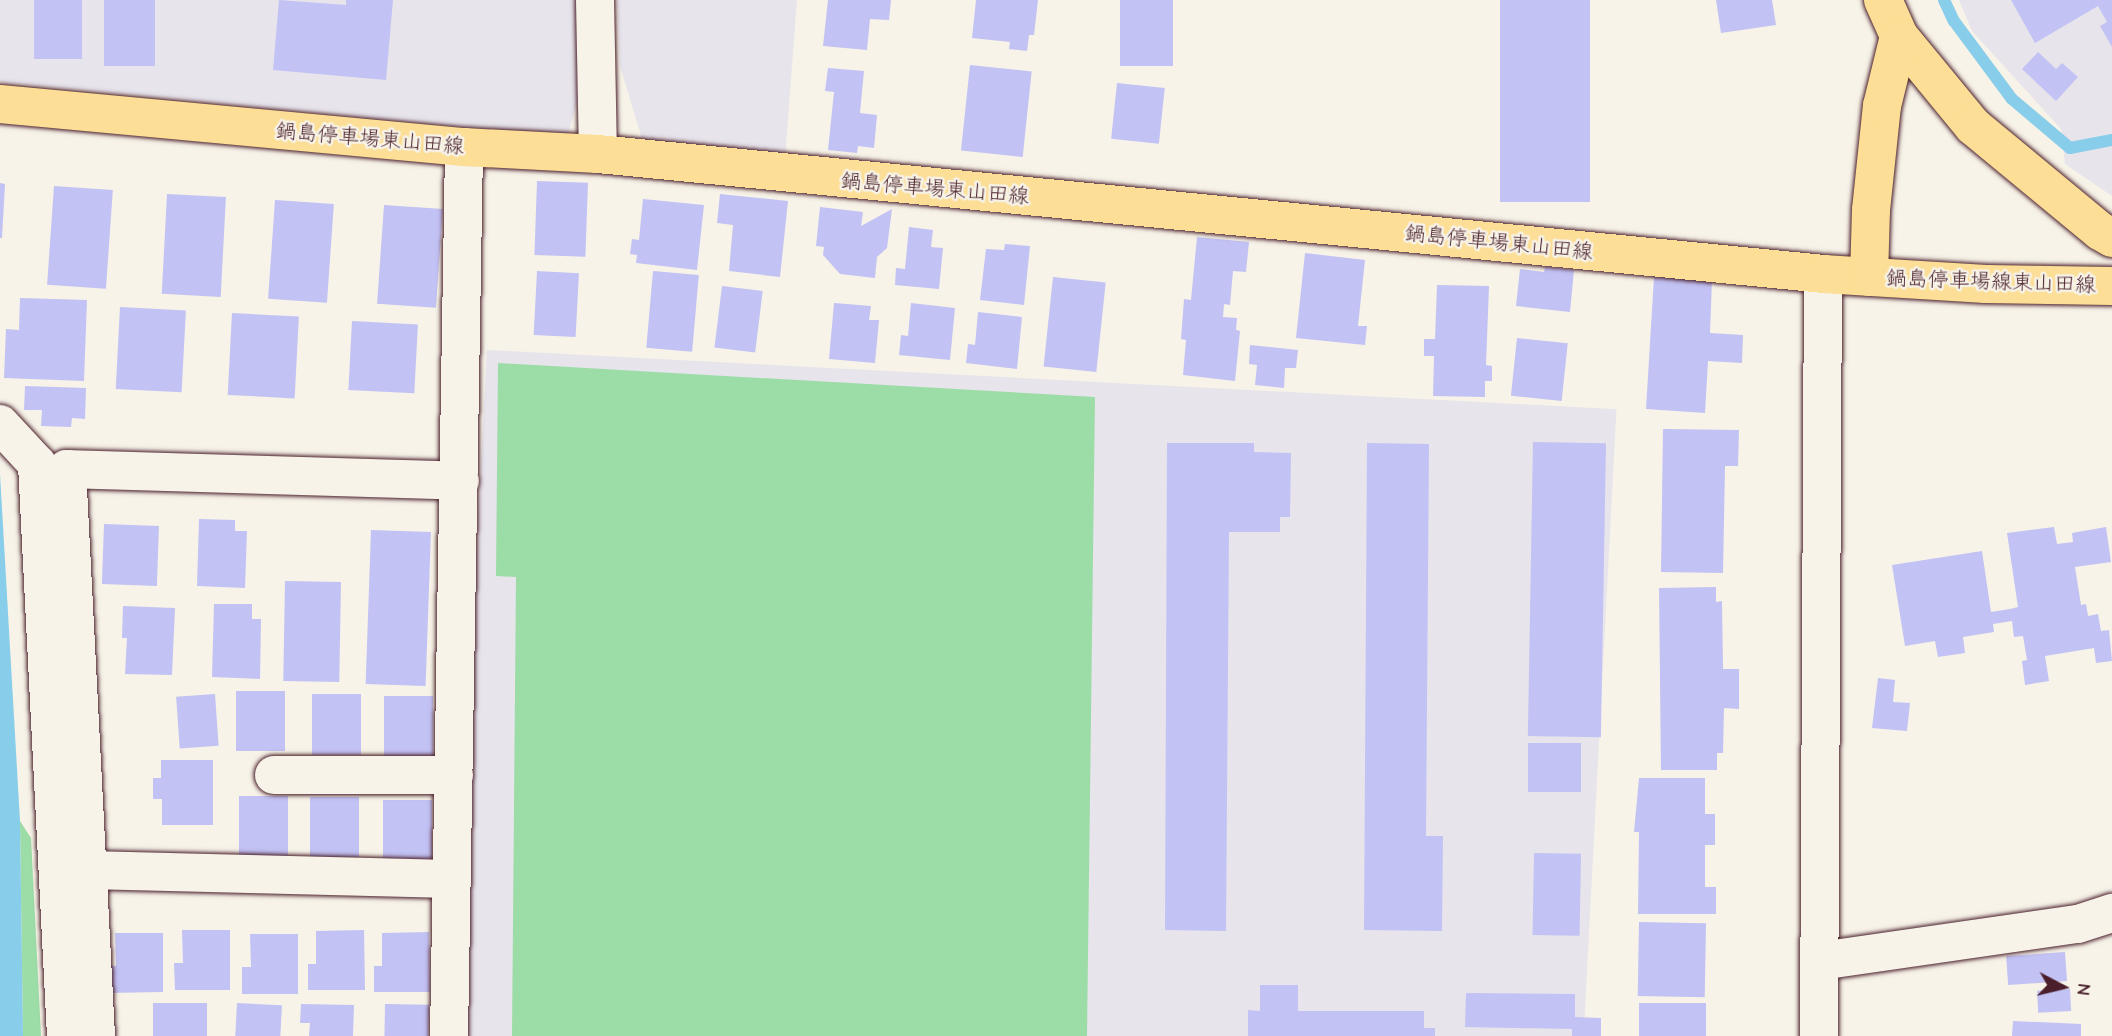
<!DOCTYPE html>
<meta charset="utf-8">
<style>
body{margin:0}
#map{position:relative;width:2112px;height:1036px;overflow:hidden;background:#f7f3e8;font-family:"Comic Neue","Klee One",sans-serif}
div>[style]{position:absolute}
.built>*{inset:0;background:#e7e4ec;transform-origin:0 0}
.green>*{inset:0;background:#9cdca6}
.water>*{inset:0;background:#88cde9}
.stream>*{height:12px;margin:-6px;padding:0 6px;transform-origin:6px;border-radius:6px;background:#88cde9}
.building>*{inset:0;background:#c2c2f4;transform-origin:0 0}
.roads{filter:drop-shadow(0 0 2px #4a1f2b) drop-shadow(0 0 2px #4a1f2b)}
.minor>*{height:38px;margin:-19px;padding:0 19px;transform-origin:19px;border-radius:19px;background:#f7f3e8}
.major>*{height:38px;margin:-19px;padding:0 19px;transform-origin:19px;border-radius:19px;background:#fcde96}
span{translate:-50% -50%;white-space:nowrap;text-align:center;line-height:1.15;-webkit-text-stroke:5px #f7f3e8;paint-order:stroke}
.street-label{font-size:21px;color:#4a1f2b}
.north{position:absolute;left:2028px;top:952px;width:70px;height:70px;-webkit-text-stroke:5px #f7f3e8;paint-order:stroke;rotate:97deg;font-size:19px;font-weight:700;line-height:28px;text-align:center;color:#4a1f2b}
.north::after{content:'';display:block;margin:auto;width:24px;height:32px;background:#4a1f2b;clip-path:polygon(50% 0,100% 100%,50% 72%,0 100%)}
</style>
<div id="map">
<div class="built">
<i style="clip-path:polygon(0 0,581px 0,586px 73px,567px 137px,0 82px)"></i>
<i style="clip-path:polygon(617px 0,797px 0,785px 158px,643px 142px,620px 66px)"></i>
<i style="clip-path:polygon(1959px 0,2112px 0,2112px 196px,2065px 164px,2061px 129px,1972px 31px)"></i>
<i style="left:487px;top:350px;width:1131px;height:686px;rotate:3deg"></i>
</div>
<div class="green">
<i style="clip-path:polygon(498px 363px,1095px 397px,1087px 1036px,512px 1036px,516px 577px,496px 576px)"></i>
<i style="clip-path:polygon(20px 821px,31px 838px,41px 1036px,23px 1036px)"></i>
</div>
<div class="water">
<i style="clip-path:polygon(0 474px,20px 821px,23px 1036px,0 1036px)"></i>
</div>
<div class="stream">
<i style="left:1944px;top:0;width:23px;rotate:65deg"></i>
<i style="left:1954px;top:21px;width:97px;rotate:53.4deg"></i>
<i style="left:2012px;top:99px;width:76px;rotate:40.2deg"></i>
<i style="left:2070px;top:148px;width:43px;rotate:-10.8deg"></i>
</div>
<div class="building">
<i style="left:34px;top:0;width:48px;height:59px"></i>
<i style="left:104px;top:0;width:51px;height:66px"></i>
<i style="clip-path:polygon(279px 0,346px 5px,346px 0,393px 0,386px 80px,273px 70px)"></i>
<i style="clip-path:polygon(828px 0,891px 0,889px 20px,870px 19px,867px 50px,823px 46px)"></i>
<i style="clip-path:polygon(976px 0,1038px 0,1034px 35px,1029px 35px,1027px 51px,1009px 49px,1010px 42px,972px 38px)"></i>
<i style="left:1120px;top:0;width:53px;height:66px"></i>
<i style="left:1500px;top:0;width:90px;height:202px"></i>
<i style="clip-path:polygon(1716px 0,1772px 0,1776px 25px,1721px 33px)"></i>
<i style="clip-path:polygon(2011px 0,2112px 0,2112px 47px,2100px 26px,2107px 22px,2098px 6px,2035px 43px)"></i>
<i style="clip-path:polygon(2038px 52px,2056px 69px,2062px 63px,2078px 77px,2056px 101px,2022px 69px)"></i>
<i style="left:970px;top:65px;width:62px;height:86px;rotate:6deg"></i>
<i style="clip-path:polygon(828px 68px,864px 71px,860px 113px,877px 115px,874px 148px,858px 146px,857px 153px,828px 150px,834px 92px,825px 91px)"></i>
<i style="left:1117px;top:83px;width:48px;height:56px;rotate:6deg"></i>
<i style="left:537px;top:181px;width:51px;height:74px;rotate:2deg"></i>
<i style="clip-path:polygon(0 183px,5px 184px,2px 238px,0 238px)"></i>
<i style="left:54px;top:186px;width:59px;height:99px;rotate:4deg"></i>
<i style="left:167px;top:194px;width:59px;height:100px;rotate:3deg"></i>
<i style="clip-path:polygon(720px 194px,788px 201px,780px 277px,729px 271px,733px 225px,717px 223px)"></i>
<i style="clip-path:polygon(643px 199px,704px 205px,697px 270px,636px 263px,637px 255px,630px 254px,632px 239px,639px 240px)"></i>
<i style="left:275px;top:200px;width:59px;height:99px;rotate:4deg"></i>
<i style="left:384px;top:205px;width:59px;height:99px;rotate:4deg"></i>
<i style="clip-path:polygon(820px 207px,863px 212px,861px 226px,892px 209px,887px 248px,877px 257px,875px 278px,840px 274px,823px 255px,824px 247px,816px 246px)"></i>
<i style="clip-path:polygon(909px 227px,933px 230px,931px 247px,943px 248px,939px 289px,895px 285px,896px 268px,905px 269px)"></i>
<i style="clip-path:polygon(1197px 237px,1249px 242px,1246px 272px,1233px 271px,1230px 305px,1224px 304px,1223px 317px,1237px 318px,1236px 330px,1240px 331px,1235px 381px,1183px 375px,1186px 340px,1181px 339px,1184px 299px,1191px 300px)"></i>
<i style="clip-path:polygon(1005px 244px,1030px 246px,1024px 305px,980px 300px,986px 249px,1004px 250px)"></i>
<i style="clip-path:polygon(1305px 253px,1365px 260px,1358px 326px,1367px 326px,1365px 345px,1296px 338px)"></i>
<i style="clip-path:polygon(1545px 267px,1574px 270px,1570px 312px,1516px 306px,1520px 269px,1544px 272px)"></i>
<i style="left:537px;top:271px;width:42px;height:64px;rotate:3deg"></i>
<i style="left:653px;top:271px;width:46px;height:77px;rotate:5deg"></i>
<i style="left:1053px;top:277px;width:53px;height:90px;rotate:6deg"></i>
<i style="clip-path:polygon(1654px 277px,1712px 280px,1710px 333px,1743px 335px,1742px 363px,1708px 361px,1705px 413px,1646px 409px)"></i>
<i style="clip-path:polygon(1437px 285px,1489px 286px,1486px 365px,1492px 366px,1492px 381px,1485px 381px,1485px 397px,1433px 396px,1434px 356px,1424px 356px,1424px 339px,1435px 339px)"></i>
<i style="left:722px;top:286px;width:41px;height:62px;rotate:7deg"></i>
<i style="clip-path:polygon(20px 298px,87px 300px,84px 381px,4px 378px,6px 329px,19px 330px)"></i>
<i style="clip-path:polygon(834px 303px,871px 306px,869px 320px,879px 320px,875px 363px,829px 359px)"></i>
<i style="clip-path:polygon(911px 303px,955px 308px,950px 360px,899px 355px,901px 335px,908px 336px)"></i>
<i style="left:120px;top:307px;width:66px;height:82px;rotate:3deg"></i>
<i style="clip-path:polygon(978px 312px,1022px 317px,1017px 369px,966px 363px,968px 344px,975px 345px)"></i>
<i style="left:232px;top:313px;width:67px;height:82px;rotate:3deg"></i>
<i style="left:352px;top:321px;width:66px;height:69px;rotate:3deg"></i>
<i style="left:1517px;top:338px;width:51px;height:58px;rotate:6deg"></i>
<i style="clip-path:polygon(1250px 345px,1298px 350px,1296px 368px,1285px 368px,1284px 388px,1255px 385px,1257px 365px,1249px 364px)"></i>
<i style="clip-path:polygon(25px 386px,86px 388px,85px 419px,72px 418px,71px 427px,41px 426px,42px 410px,24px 410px)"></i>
<i style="clip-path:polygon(1663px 429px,1739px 430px,1738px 466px,1725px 466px,1723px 573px,1661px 572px)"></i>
<i style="left:1533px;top:442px;width:73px;height:294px;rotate:1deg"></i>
<i style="clip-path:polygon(1167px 443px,1254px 443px,1254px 452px,1291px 453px,1290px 517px,1280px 517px,1280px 532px,1229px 532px,1226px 931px,1165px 930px)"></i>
<i style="clip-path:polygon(1367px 443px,1429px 444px,1426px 836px,1443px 836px,1442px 931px,1364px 930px)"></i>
<i style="clip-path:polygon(199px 519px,235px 520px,235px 531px,247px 531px,245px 588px,197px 586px)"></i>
<i style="left:104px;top:524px;width:55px;height:60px;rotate:2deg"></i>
<i style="clip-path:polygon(2054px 527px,2057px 544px,2073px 542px,2072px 533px,2106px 527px,2111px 562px,2075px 567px,2081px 605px,2086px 604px,2088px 616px,2098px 614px,2101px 631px,2109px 630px,2112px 661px,2096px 663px,2094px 648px,2045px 656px,2049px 681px,2025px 685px,2022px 661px,2027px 660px,2023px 636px,2014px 637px,2012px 621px,1993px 624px,1994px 632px,1963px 637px,1965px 653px,1938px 657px,1935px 641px,1905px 646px,1892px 565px,1982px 551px,1991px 612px,2010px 609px,2018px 607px,2007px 533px)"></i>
<i style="left:371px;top:530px;width:60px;height:154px;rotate:2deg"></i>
<i style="left:285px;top:581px;width:56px;height:100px;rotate:1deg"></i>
<i style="clip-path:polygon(1716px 587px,1716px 602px,1722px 601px,1723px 669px,1739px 669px,1739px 709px,1724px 708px,1723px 753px,1717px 753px,1717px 770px,1661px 770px,1659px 588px)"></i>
<i style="clip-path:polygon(214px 604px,252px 604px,252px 619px,261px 619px,260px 679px,212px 677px)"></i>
<i style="clip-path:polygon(123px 606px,175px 608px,172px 675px,125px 674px,127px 638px,122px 638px)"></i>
<i style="clip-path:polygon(1878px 678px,1895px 680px,1893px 702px,1910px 703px,1907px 731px,1872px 728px)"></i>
<i style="left:236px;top:691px;width:49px;height:60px"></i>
<i style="left:215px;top:694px;width:52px;height:39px;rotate:86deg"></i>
<i style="left:312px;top:694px;width:49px;height:61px"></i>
<i style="left:384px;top:696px;width:49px;height:60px"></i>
<i style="left:1528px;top:743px;width:53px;height:49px"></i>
<i style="clip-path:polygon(161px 760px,213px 760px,213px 825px,162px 825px,162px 799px,153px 799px,153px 778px,161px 778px)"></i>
<i style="clip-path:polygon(1639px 778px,1705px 778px,1705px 814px,1715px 814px,1715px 845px,1705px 845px,1705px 887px,1716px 887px,1716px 914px,1638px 914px,1639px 832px,1634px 832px)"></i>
<i style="left:239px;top:796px;width:49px;height:60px"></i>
<i style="left:310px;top:797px;width:49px;height:60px"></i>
<i style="left:383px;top:800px;width:49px;height:60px"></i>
<i style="left:1534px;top:853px;width:47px;height:82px;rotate:1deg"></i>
<i style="left:1639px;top:922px;width:67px;height:74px;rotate:1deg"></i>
<i style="clip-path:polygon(182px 930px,230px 930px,230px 990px,175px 990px,174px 963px,183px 963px)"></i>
<i style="clip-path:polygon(364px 930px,365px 990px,308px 990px,308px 964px,316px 964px,316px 931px)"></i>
<i style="clip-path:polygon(429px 932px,430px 992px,374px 992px,374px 966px,382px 966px,382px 933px)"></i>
<i style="clip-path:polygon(115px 933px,163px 933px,163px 992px,108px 993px,107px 966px,116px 966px)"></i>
<i style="clip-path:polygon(250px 934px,298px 934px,298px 994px,242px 994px,242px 967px,251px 967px)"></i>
<i style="left:2065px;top:952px;width:29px;height:59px;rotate:86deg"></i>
<i style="clip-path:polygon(1260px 985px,1298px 985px,1298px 1011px,1424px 1011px,1424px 1028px,1435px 1028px,1435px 1036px,1248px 1036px,1248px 1010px,1260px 1011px)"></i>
<i style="left:2070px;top:989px;width:22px;height:33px;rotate:87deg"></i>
<i style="clip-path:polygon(1466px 993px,1575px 994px,1575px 1017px,1601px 1018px,1601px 1036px,1572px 1036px,1572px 1029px,1465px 1027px)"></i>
<i style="left:153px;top:1003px;width:54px;height:33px"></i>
<i style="left:237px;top:1003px;width:45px;height:33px;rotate:3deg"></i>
<i style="left:1639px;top:1003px;width:67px;height:33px"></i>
<i style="clip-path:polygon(301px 1004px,354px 1005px,353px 1036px,309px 1036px,310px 1023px,300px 1023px)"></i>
<i style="left:385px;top:1004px;width:44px;height:32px;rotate:1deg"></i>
<i style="clip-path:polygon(2013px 1021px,2081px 1024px,2081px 1036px,2012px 1036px)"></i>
</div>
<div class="roads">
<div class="minor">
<i style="left:595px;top:0;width:154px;rotate:88.9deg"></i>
<i style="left:0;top:424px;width:54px;rotate:47.2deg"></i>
<i style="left:37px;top:464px;width:573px;rotate:87.1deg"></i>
<i style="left:274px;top:775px;width:180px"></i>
<i style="left:87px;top:870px;width:365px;rotate:1.4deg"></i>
<i style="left:1820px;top:961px;width:261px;rotate:-8.2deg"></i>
<i style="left:2078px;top:924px;width:36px;rotate:-18deg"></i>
<i style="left:96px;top:1036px;width:568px;rotate:-92.93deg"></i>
<i style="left:67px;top:469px;width:393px;rotate:1.7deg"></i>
<i style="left:449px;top:1036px;width:889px;rotate:-89.03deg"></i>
<i style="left:1819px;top:1036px;width:762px;rotate:-89.7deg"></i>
</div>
<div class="major">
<i style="left:1883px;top:0;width:39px;rotate:66deg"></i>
<i style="left:1899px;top:36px;width:117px;rotate:50.6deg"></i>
<i style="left:1973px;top:126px;width:165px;rotate:39.6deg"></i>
<i style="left:2100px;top:231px;width:14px;rotate:30deg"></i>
<i style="left:0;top:104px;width:466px;rotate:5.3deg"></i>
<i style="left:464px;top:147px;width:134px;rotate:3deg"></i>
<i style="left:598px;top:154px;width:1231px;rotate:5.59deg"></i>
<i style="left:1823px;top:274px;width:163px;rotate:3.5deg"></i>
<i style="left:1986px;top:284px;width:126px;rotate:0.9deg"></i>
<i style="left:1869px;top:277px;width:67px;rotate:-88.3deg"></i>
<i style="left:1871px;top:210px;width:105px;rotate:-84deg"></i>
<i style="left:1882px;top:106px;width:72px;rotate:-76.3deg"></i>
</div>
</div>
<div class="street-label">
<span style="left:370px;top:138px;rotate:5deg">鍋島停車場東山田線</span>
<span style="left:935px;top:188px;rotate:5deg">鍋島停車場東山田線</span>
<span style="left:1499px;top:242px;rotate:6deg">鍋島停車場東山田線</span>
<span style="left:1991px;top:281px;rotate:2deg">鍋島停車場線東山田線</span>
</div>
<div class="north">N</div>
</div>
